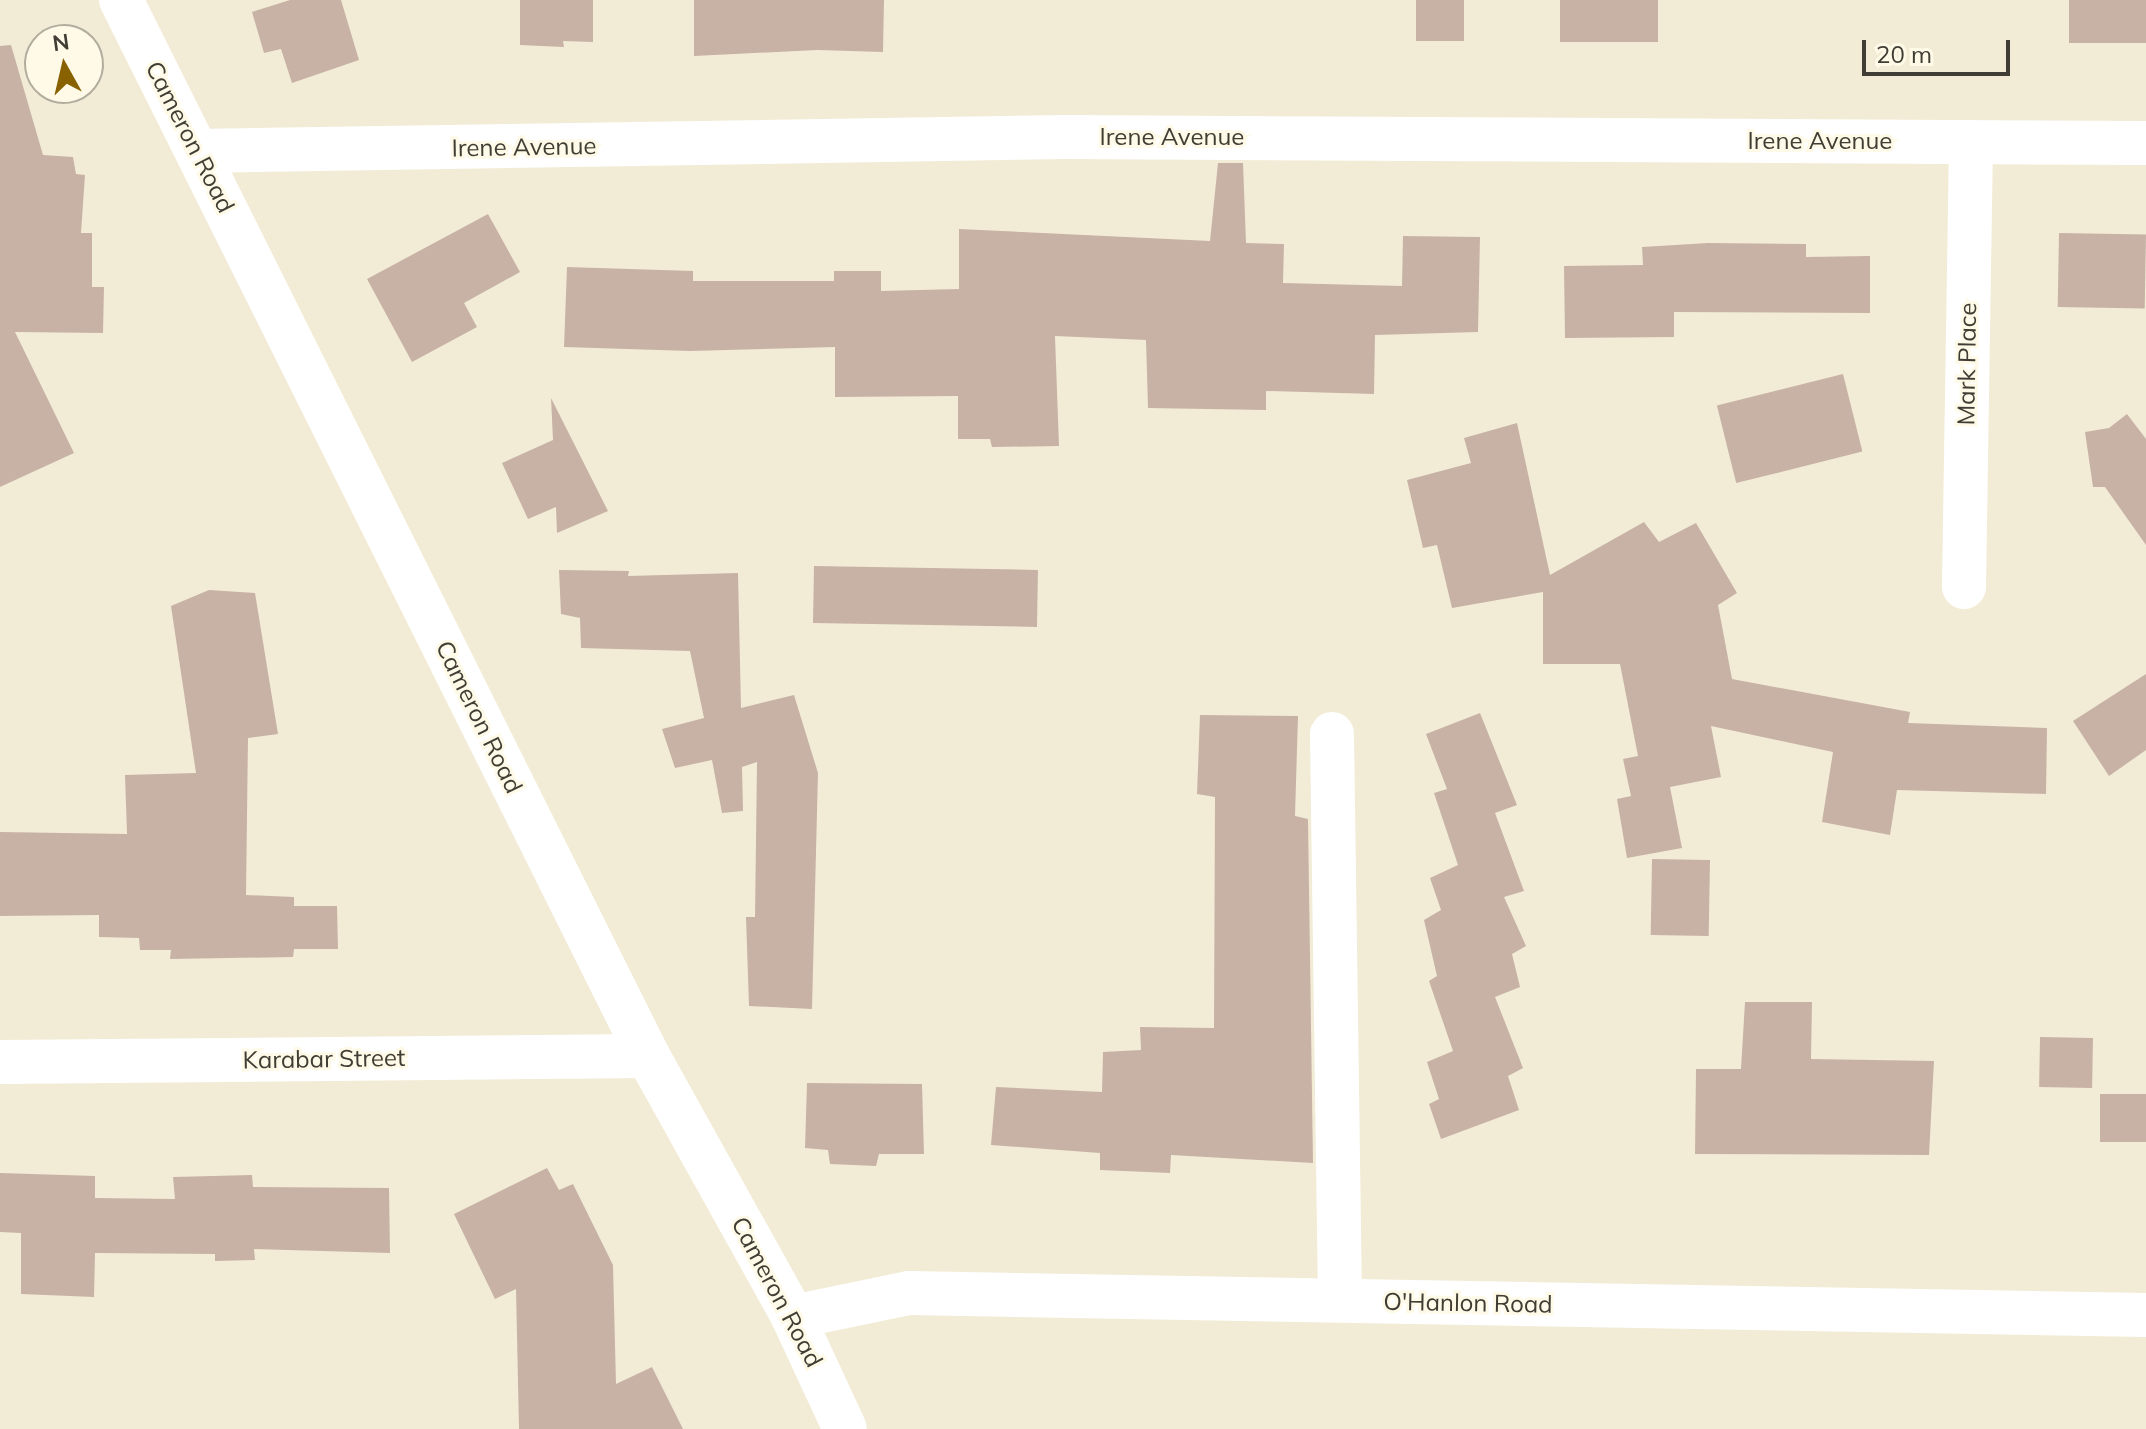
<!DOCTYPE html>
<style>
body{margin:0}
#map{position:relative;width:2146px;height:1429px;overflow:hidden;background:#f2ecd6;font-family:Mulish,sans-serif}
div>[style]{position:absolute}
.building>*{inset:0;background:#c8b2a6;transform-origin:0 0}
.minor>*{height:44px;margin:-22px;padding:0 22px;transform-origin:22px;border-radius:22px;background:#fff}
span{translate:-50% -50%;white-space:nowrap;text-align:center;line-height:1.15;-webkit-text-stroke:6px #fefae7;paint-order:stroke}
.street-label{font-size:24px;color:#3f3d34}
.north{position:absolute;left:24px;top:24px;width:80px;height:80px;box-sizing:border-box;background:#fefae7;border:2px solid #b2ae9f;border-radius:50%;rotate:352deg;font-size:22px;font-weight:700;line-height:32px;text-align:center;color:#3f3d34}
.north::after{content:'';display:block;margin:auto;width:28px;height:36px;background:#886200;clip-path:polygon(50% 0,100% 100%,50% 72%,0 100%)}
.scale{position:absolute;left:1862px;top:40px;width:148px;height:36px;box-sizing:border-box;border:4px solid #3f3d34;border-top:0;padding-left:10px;font-size:24px;line-height:28px;white-space:nowrap;color:#3f3d34;-webkit-text-stroke:6px #fefae7;paint-order:stroke}
</style>
<div id="map">
<div class="building">
<i style="clip-path:polygon(290px 0,341px 0,359px 60px,292px 83px,281px 49px,264px 53px,252px 12px)"></i>
<i style="clip-path:polygon(520px 0,593px 0,593px 42px,563px 41px,564px 47px,520px 45px)"></i>
<i style="clip-path:polygon(694px 0,884px 0,883px 52px,817px 50px,694px 56px)"></i>
<i style="left:1416px;top:0;width:48px;height:41px"></i>
<i style="left:1560px;top:0;width:98px;height:42px"></i>
<i style="left:2069px;top:0;width:77px;height:43px"></i>
<i style="clip-path:polygon(11px 45px,43px 155px,73px 157px,76px 174px,85px 175px,81px 233px,92px 233px,92px 287px,104px 287px,103px 333px,15px 332px,74px 453px,0 487px,0 46px)"></i>
<i style="clip-path:polygon(1218px 163px,1243px 163px,1246px 243px,1284px 244px,1283px 283px,1402px 286px,1403px 236px,1480px 237px,1478px 332px,1375px 335px,1374px 394px,1266px 391px,1266px 410px,1148px 408px,1146px 340px,1055px 336px,1059px 446px,992px 447px,990px 439px,958px 439px,958px 396px,835px 397px,835px 347px,690px 351px,564px 347px,567px 267px,693px 271px,693px 281px,834px 281px,834px 271px,881px 271px,881px 291px,959px 289px,959px 229px,1210px 241px)"></i>
<i style="clip-path:polygon(488px 214px,520px 272px,464px 303px,477px 327px,412px 362px,367px 279px)"></i>
<i style="left:2059px;top:233px;width:87px;height:74px;rotate:1deg"></i>
<i style="clip-path:polygon(1708px 243px,1806px 244px,1806px 257px,1870px 256px,1870px 313px,1674px 312px,1674px 337px,1565px 338px,1564px 266px,1643px 265px,1642px 247px)"></i>
<i style="left:1843px;top:374px;width:80px;height:130px;rotate:76deg"></i>
<i style="clip-path:polygon(551px 398px,608px 511px,557px 533px,556px 507px,528px 519px,502px 463px,553px 440px)"></i>
<i style="clip-path:polygon(2127px 414px,2146px 439px,2146px 545px,2105px 487px,2093px 487px,2085px 432px,2109px 428px)"></i>
<i style="clip-path:polygon(1517px 423px,1550px 575px,1644px 522px,1659px 542px,1696px 523px,1737px 593px,1718px 605px,1732px 679px,1910px 712px,1908px 723px,2047px 728px,2046px 794px,1897px 790px,1890px 835px,1822px 822px,1833px 752px,1711px 726px,1721px 777px,1670px 787px,1682px 848px,1627px 858px,1617px 799px,1631px 796px,1623px 759px,1638px 756px,1620px 664px,1543px 664px,1543px 592px,1452px 608px,1437px 545px,1423px 548px,1407px 480px,1471px 463px,1464px 438px)"></i>
<i style="left:814px;top:566px;width:224px;height:57px;rotate:1deg"></i>
<i style="clip-path:polygon(559px 570px,629px 571px,628px 576px,738px 573px,741px 708px,794px 695px,818px 773px,812px 1009px,749px 1006px,746px 917px,755px 917px,757px 762px,742px 767px,743px 811px,722px 813px,712px 760px,675px 768px,662px 729px,704px 718px,690px 651px,581px 648px,580px 618px,561px 614px)"></i>
<i style="clip-path:polygon(209px 590px,255px 593px,278px 734px,248px 738px,246px 895px,294px 897px,294px 906px,337px 906px,338px 949px,294px 949px,293px 957px,170px 959px,171px 950px,140px 950px,139px 938px,99px 937px,99px 915px,0 916px,0 832px,127px 834px,125px 775px,196px 773px,171px 606px)"></i>
<i style="clip-path:polygon(2146px 674px,2146px 750px,2109px 776px,2073px 721px)"></i>
<i style="clip-path:polygon(1480px 713px,1517px 805px,1495px 813px,1524px 891px,1504px 897px,1526px 946px,1512px 954px,1520px 987px,1495px 997px,1523px 1068px,1508px 1076px,1519px 1110px,1441px 1139px,1429px 1104px,1439px 1099px,1427px 1062px,1453px 1051px,1429px 981px,1437px 976px,1424px 920px,1441px 910px,1430px 878px,1458px 865px,1434px 793px,1447px 789px,1426px 734px)"></i>
<i style="clip-path:polygon(1200px 715px,1298px 716px,1295px 816px,1308px 819px,1313px 1163px,1171px 1155px,1170px 1173px,1100px 1170px,1100px 1153px,991px 1145px,996px 1087px,1102px 1092px,1103px 1052px,1141px 1050px,1140px 1027px,1214px 1028px,1215px 797px,1197px 794px)"></i>
<i style="left:1710px;top:860px;width:76px;height:58px;rotate:91deg"></i>
<i style="clip-path:polygon(1745px 1002px,1812px 1002px,1811px 1059px,1934px 1061px,1929px 1155px,1695px 1154px,1696px 1069px,1741px 1069px)"></i>
<i style="left:2040px;top:1037px;width:53px;height:50px;rotate:1deg"></i>
<i style="clip-path:polygon(807px 1083px,922px 1084px,924px 1154px,879px 1154px,876px 1166px,830px 1164px,828px 1150px,805px 1148px)"></i>
<i style="left:2146px;top:1094px;width:48px;height:46px;rotate:90deg"></i>
<i style="clip-path:polygon(547px 1168px,559px 1190px,573px 1184px,613px 1265px,616px 1384px,652px 1367px,683px 1429px,519px 1429px,516px 1289px,495px 1299px,454px 1214px)"></i>
<i style="clip-path:polygon(0 1173px,95px 1176px,95px 1198px,175px 1199px,173px 1177px,252px 1175px,253px 1187px,389px 1188px,390px 1253px,254px 1249px,255px 1260px,215px 1261px,215px 1254px,95px 1253px,94px 1297px,21px 1294px,21px 1233px,0 1232px)"></i>
</div>
<div class="minor">
<i style="left:121px;top:0;width:1180px;rotate:63.48deg"></i>
<i style="left:648px;top:1056px;width:299px;rotate:60.9deg"></i>
<i style="left:793px;top:1317px;width:123px;rotate:65.1deg"></i>
<i style="left:198px;top:151px;width:868px;rotate:-0.92deg"></i>
<i style="left:1066px;top:137px;width:1080px;rotate:0.32deg"></i>
<i style="left:1964px;top:587px;width:445px;rotate:-89.1deg"></i>
<i style="left:1332px;top:734px;width:566px;rotate:89.19deg"></i>
<i style="left:0;top:1062px;width:648px;rotate:-0.53deg"></i>
<i style="left:793px;top:1317px;width:118px;rotate:-11.7deg"></i>
<i style="left:909px;top:1293px;width:1237px;rotate:1.02deg"></i>
</div>
<div class="street-label">
<span style="left:190px;top:137px;rotate:63deg">Cameron Road</span>
<span style="left:1172px;top:137px">Irene Avenue</span>
<span style="left:1820px;top:141px">Irene Avenue</span>
<span style="left:524px;top:147px;rotate:-1deg">Irene Avenue</span>
<span style="left:1967px;top:364px;rotate:-89deg">Mark Place</span>
<span style="left:479px;top:717px;rotate:64deg">Cameron Road</span>
<span style="left:324px;top:1059px;rotate:-1deg">Karabar Street</span>
<span style="left:777px;top:1292px;rotate:62deg">Cameron Road</span>
<span style="left:1468px;top:1303px;rotate:1deg">O'Hanlon Road</span>
</div>
<div class="north">N</div>
<div class="scale">20 m</div>
</div>
